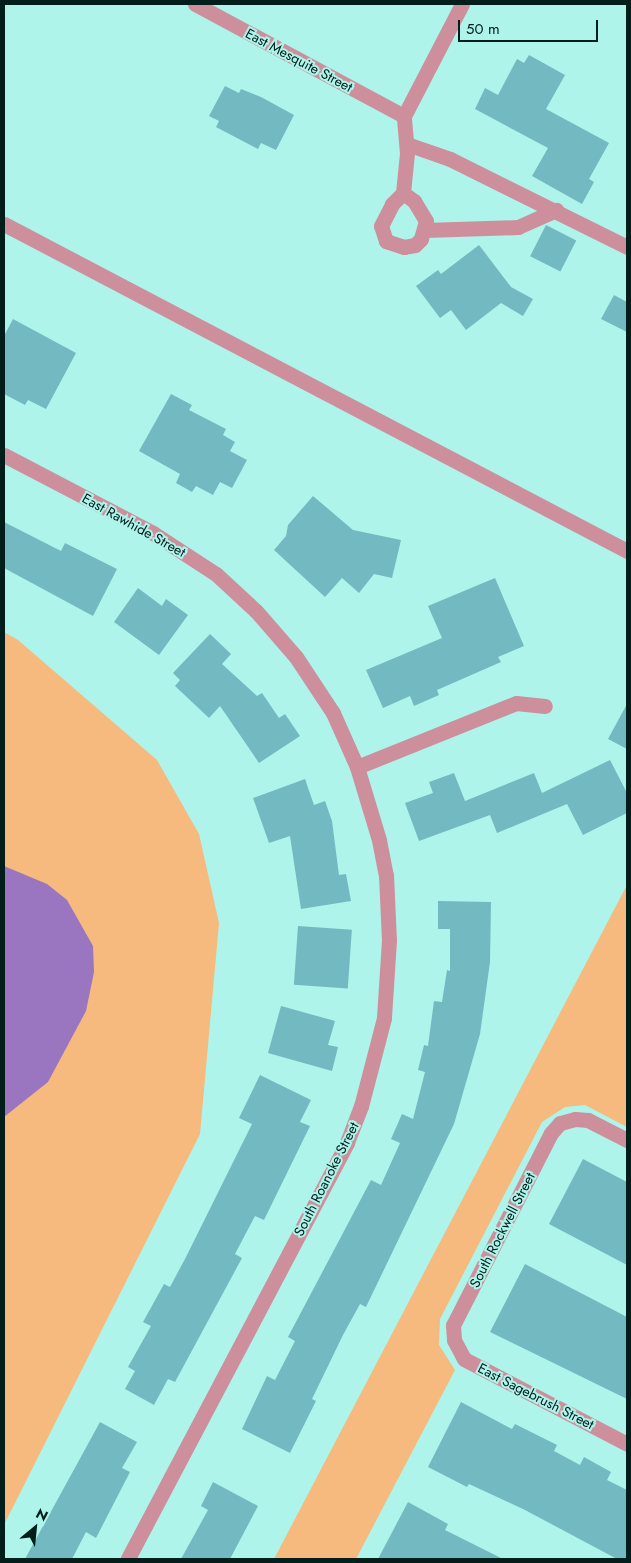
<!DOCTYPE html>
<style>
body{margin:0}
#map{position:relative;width:631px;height:1563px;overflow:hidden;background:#aef4ea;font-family:Jost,sans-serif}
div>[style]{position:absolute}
.green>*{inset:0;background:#f6b97e}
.water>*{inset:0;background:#9976bf}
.building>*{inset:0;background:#73b9c1;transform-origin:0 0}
.minor>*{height:15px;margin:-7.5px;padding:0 7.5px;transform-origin:7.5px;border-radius:7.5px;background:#ce8f9c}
span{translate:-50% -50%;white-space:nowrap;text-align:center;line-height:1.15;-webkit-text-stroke:4px #aef4ea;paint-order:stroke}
.street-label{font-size:14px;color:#011e1b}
.frame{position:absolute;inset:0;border:5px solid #011e1b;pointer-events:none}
.north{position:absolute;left:10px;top:1503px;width:50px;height:50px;-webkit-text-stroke:4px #aef4ea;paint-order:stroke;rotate:28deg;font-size:14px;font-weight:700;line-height:20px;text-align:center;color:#011e1b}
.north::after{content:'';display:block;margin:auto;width:18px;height:22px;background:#011e1b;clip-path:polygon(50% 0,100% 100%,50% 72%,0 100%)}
.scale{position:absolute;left:458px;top:20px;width:140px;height:22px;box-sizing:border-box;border:2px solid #011e1b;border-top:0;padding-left:6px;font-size:15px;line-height:18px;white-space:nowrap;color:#011e1b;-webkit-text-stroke:4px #aef4ea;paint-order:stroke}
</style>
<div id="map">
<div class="green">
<i style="clip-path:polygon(4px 632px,18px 640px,157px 760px,199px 834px,219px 923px,200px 1134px,4px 1525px)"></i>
<i style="clip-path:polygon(627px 885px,627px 1127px,585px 1105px,565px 1107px,542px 1122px,440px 1319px,439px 1345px,455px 1370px,356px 1559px,274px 1559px)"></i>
</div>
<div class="water">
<i style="clip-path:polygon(4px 866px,47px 884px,67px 900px,93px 946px,94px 972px,86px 1011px,48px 1082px,4px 1117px)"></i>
</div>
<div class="building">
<i style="clip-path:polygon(529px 55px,565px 75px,546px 109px,609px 143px,589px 179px,594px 182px,582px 204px,532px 176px,548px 148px,475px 109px,485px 88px,498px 95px,517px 59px,524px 63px)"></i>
<i style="clip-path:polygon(225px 86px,239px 93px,241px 89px,261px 97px,294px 115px,276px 150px,261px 143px,258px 149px,216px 127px,219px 121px,209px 116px)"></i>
<i style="left:546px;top:225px;width:34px;height:35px;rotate:27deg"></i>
<i style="clip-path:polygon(479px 245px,511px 287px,533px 299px,523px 316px,501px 303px,466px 330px,451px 310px,440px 318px,416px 286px,438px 270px,441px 274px)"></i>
<i style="clip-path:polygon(614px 295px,627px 302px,627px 332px,601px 319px)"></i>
<i style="clip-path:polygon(13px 319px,76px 353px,46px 409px,28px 400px,25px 405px,4px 394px,4px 336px)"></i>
<i style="clip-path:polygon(171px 394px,192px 405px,189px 410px,226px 429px,223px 435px,235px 442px,230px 451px,247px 460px,232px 488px,220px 482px,213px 495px,196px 486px,192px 492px,176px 483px,180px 474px,139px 451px)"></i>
<i style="clip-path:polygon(313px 496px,353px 530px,401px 540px,392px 578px,374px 574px,359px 593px,342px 578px,325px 597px,274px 550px,286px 536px,288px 525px)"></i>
<i style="clip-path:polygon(4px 522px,61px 551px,65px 543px,117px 569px,93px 616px,4px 568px)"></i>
<i style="clip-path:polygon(495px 578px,524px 646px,498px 657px,501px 662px,437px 690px,439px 695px,414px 706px,410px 696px,383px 708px,366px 670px,442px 638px,428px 606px)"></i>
<i style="clip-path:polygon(138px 588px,162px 606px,166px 599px,188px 615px,159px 655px,114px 622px)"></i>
<i style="clip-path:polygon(210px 634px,231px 654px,222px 664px,257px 696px,262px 693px,279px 718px,285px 714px,300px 736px,259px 763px,220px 706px,209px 718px,175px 686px,180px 680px,173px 673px)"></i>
<i style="clip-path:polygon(627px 704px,627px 749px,608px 739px)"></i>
<i style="clip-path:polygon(610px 760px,627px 793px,627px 813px,583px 835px,567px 804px,497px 833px,490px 815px,419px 841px,405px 803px,433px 793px,429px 782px,454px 773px,465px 801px,534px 773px,542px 793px)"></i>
<i style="clip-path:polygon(305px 779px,314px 805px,325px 801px,332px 821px,339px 875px,346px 874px,351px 901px,301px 909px,290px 836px,269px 843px,253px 798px)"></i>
<i style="clip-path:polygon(438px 901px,491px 902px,490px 962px,480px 1034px,454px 1124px,366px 1307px,360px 1304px,343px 1335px,312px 1399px,316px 1401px,290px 1453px,242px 1429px,267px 1376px,275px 1380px,295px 1341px,288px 1337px,371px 1180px,381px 1185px,400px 1143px,391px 1139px,402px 1114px,413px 1119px,425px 1072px,418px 1070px,424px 1045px,428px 1046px,434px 1001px,442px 1002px,447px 970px,450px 971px,450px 929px,438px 929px)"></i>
<i style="left:298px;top:926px;width:54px;height:59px;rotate:4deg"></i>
<i style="clip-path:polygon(281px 1006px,335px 1021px,328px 1045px,338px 1047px,332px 1071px,268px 1053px)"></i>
<i style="clip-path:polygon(260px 1075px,311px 1100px,300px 1122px,310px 1126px,264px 1220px,255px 1216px,235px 1254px,242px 1258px,175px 1382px,168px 1379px,154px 1405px,125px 1389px,135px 1371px,128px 1367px,151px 1326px,143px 1322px,164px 1284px,170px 1287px,186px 1257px,252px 1124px,239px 1118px)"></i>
<i style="clip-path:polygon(583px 1159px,627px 1182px,627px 1265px,549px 1224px)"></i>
<i style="clip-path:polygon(525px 1264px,627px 1317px,627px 1399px,490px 1332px)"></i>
<i style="clip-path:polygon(461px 1402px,512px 1429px,515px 1424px,557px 1445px,554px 1451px,580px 1465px,584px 1457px,611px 1472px,607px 1480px,627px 1490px,627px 1559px,617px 1559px,525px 1510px,469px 1484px,467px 1487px,428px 1467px)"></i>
<i style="clip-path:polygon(100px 1422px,137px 1442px,122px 1468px,130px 1472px,96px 1538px,86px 1532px,72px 1559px,25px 1559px)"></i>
<i style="clip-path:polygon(213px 1482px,258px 1506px,230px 1559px,181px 1559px,208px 1510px,201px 1506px)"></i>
<i style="clip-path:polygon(408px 1502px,448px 1524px,445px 1530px,503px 1559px,378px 1559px)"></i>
</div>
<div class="minor">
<i style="left:195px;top:4px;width:237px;rotate:28.2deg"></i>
<i style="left:404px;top:116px;width:126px;rotate:-62.6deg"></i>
<i style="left:407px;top:144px;width:46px;rotate:19.2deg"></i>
<i style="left:450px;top:159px;width:198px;rotate:26.4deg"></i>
<i style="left:403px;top:193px;width:14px;rotate:36deg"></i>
<i style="left:414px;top:201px;width:23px;rotate:59deg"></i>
<i style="left:426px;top:221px;width:19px;rotate:106deg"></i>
<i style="left:421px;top:239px;width:8px;rotate:135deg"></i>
<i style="left:415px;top:245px;width:11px;rotate:170deg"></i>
<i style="left:404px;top:247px;width:19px;rotate:-162deg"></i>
<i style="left:386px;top:241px;width:16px;rotate:-108deg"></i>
<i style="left:381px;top:226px;width:25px;rotate:-63deg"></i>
<i style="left:392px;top:204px;width:16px;rotate:-45deg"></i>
<i style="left:403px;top:193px;width:40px;rotate:-84.3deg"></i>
<i style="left:407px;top:153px;width:37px;rotate:-95deg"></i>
<i style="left:4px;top:224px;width:704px;rotate:27.69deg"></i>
<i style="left:425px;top:230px;width:93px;rotate:-1.8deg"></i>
<i style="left:518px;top:227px;width:42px;rotate:-24.1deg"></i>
<i style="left:4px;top:455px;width:168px;rotate:27.6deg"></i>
<i style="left:153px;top:533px;width:75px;rotate:33.1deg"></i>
<i style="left:216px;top:574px;width:54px;rotate:42.8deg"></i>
<i style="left:256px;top:611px;width:61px;rotate:49deg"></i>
<i style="left:296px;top:657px;width:67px;rotate:56.5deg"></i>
<i style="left:333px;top:713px;width:59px;rotate:66deg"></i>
<i style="left:357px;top:767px;width:76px;rotate:73.2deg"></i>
<i style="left:379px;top:840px;width:36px;rotate:79deg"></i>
<i style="left:386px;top:875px;width:65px;rotate:87.4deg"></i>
<i style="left:389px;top:940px;width:78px;rotate:93.7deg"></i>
<i style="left:384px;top:1018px;width:91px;rotate:104.6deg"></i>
<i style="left:361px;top:1106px;width:40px;rotate:111deg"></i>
<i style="left:347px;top:1143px;width:470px;rotate:117.8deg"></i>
<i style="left:357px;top:767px;width:171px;rotate:-21.9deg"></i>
<i style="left:516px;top:703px;width:29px;rotate:6deg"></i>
<i style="left:627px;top:1140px;width:44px;rotate:-152.9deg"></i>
<i style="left:588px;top:1120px;width:13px;rotate:-176deg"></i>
<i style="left:575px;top:1119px;width:16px;rotate:165deg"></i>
<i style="left:560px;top:1123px;width:13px;rotate:132deg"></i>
<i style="left:551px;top:1133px;width:216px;rotate:117deg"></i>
<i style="left:453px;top:1325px;width:15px;rotate:86deg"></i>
<i style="left:454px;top:1340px;width:21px;rotate:62deg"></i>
<i style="left:464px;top:1359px;width:184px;rotate:27.5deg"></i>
</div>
<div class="street-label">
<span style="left:299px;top:60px;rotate:28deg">East Mesquite Street</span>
<span style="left:134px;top:525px;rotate:29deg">East Rawhide Street</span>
<span style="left:326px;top:1179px;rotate:-63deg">South Roanoke Street</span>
<span style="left:502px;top:1230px;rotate:-63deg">South Rockwell Street</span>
<span style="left:536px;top:1396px;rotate:27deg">East Sagebrush Street</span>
</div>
<div class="frame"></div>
<div class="north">N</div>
<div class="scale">50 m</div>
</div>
